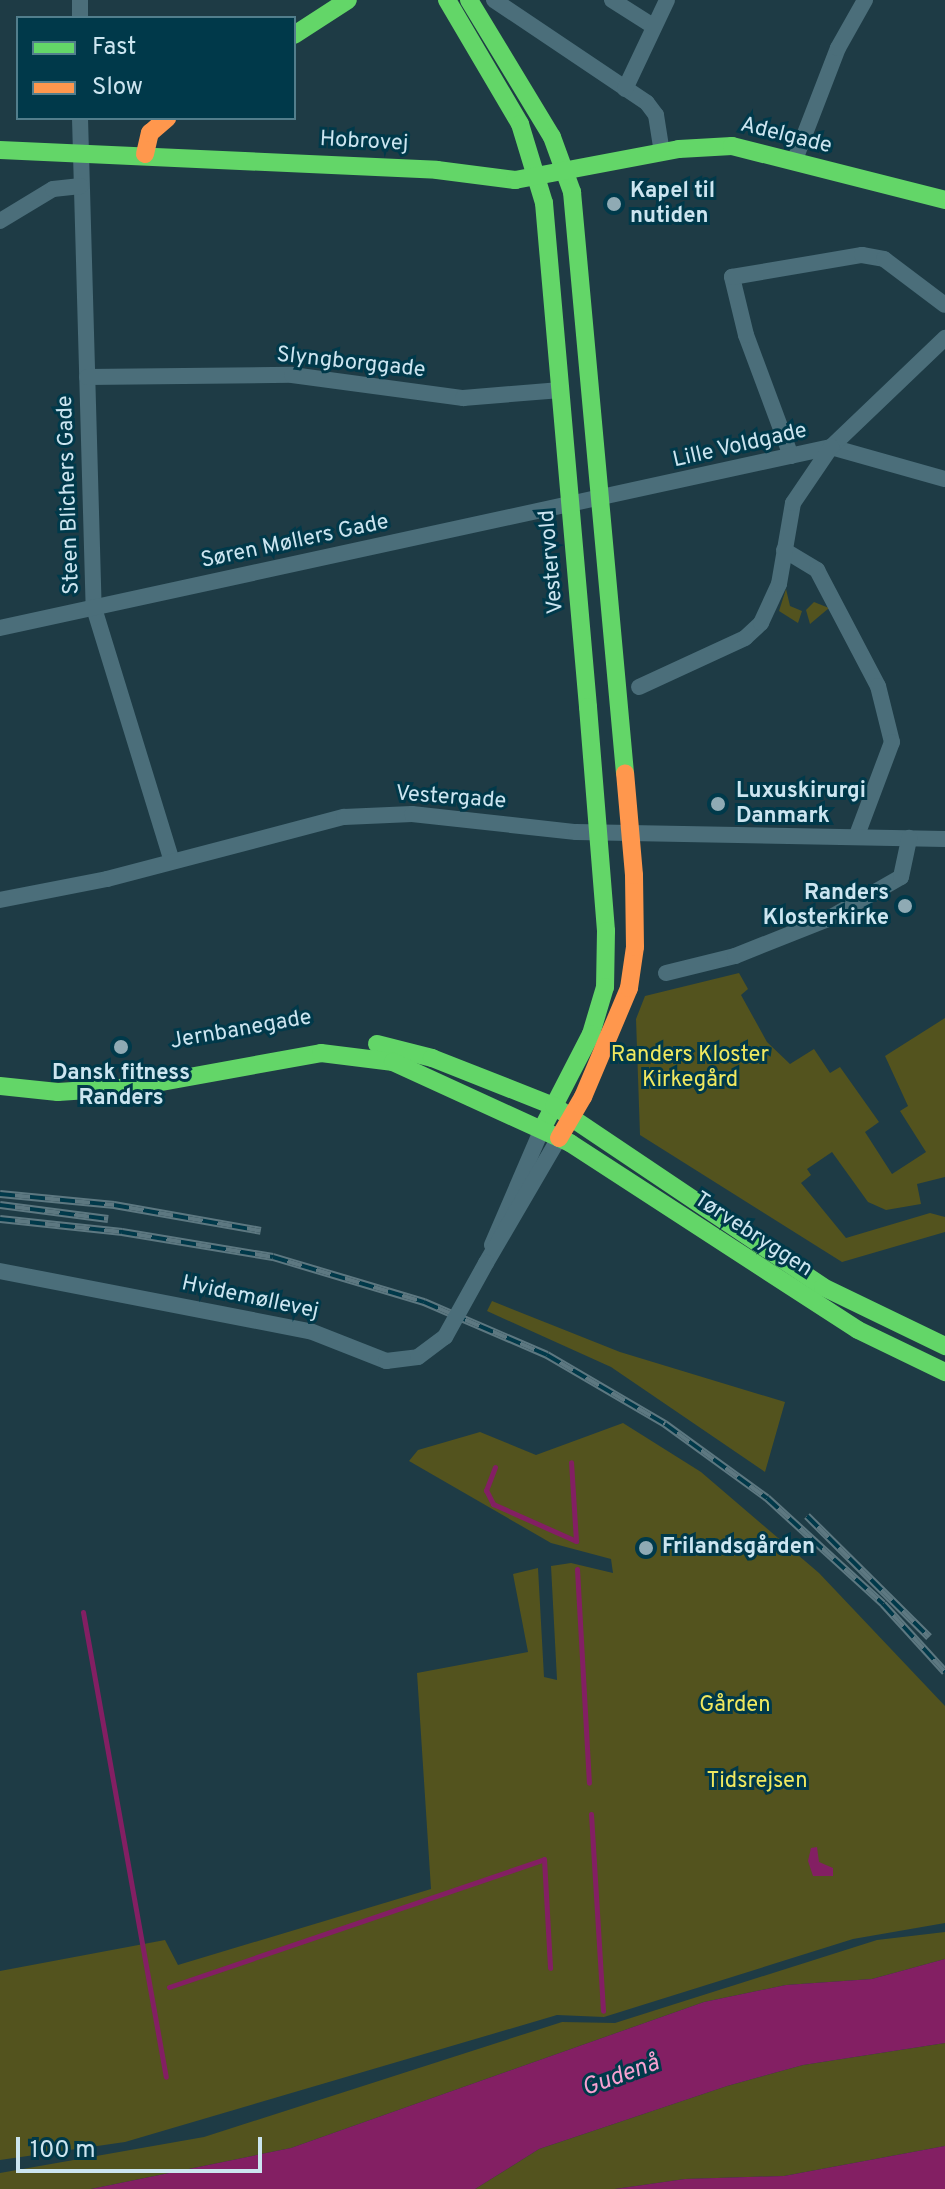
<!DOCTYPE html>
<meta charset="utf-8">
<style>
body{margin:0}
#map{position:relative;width:945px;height:2189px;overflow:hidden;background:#1e3b45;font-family:Overpass,sans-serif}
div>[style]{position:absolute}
.green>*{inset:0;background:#53531e}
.water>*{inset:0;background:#831f63}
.stream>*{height:5px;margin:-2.5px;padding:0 2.5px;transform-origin:2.5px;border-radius:2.5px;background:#831f63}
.street>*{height:16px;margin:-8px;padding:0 8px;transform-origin:8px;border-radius:8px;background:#4b6e7a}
.fast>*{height:18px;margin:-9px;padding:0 9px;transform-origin:9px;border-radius:9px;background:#63d668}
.slow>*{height:18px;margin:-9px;padding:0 9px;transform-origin:9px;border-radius:9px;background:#ff974d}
.rail>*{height:8px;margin-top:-4px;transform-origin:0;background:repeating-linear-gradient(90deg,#00394a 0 15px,#5d7881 0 30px);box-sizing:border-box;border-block:2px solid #5d7881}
.street-bridge>*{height:16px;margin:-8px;padding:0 8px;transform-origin:8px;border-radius:8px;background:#4b6e7a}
.dots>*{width:22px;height:22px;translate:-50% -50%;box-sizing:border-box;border:4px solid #00394a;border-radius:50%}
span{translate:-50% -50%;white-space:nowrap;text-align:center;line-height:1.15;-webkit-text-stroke:6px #00394a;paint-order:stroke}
.street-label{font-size:22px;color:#cce5f0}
.poi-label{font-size:22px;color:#cce5f0;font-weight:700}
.left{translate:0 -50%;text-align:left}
.right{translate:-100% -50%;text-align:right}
.park-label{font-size:22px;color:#f0e85f}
.water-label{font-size:24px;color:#f7a1d1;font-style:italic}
.legend{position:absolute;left:16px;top:16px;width:280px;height:104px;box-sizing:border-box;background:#00394a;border:2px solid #527e8c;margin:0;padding:10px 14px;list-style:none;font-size:24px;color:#cce5f0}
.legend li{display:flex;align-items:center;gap:16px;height:40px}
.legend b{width:40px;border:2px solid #527e8c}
.scale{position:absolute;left:16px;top:2137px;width:246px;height:36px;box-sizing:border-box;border:4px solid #cce5f0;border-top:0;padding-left:10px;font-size:24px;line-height:28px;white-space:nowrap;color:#cce5f0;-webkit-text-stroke:6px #00394a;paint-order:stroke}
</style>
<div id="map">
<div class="green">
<i style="clip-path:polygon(786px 589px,790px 606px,802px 611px,798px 623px,779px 611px)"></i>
<i style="clip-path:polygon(814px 602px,829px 608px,810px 624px,806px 610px)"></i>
<i style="clip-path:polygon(739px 973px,748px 989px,741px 995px,767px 1042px,790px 1064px,814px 1049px,830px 1073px,840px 1067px,879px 1122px,865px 1132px,892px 1174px,926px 1152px,900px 1111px,908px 1106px,885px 1056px,945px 1018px,945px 1177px,917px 1184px,921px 1204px,886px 1210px,868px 1202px,832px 1152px,807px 1169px,811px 1175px,801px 1183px,846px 1238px,930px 1213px,945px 1217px,945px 1232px,842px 1262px,640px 1135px,636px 1019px,645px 996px)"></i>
<i style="clip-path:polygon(492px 1301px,620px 1352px,785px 1402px,765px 1472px,611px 1367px,487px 1311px)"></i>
<i style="clip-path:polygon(623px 1423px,701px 1472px,819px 1573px,945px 1706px,945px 1923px,853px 1939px,604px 2017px,557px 2015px,125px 2142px,0 2160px,0 1971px,165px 1940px,178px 1965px,431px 1889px,417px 1673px,528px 1652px,513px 1574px,538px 1568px,544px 1677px,557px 1680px,551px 1566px,571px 1563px,613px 1573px,611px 1559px,551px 1543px,409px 1461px,418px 1450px,480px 1432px,536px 1455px)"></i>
<i style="clip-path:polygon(945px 1932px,945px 1959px,872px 1979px,786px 1985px,704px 2002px,291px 2148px,91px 2189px,0 2189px,0 2173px,204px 2137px,562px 2022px,615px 2023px,877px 1940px)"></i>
<i style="clip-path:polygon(945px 2043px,945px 2146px,784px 2176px,685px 2179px,615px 2189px,475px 2189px,539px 2149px,727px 2086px,803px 2065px)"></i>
</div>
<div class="water">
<i style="clip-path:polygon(817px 1847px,819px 1862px,833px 1868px,833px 1876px,813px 1876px,808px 1861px,811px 1848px)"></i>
<i style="clip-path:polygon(945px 1959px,945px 2043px,803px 2065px,727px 2086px,539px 2149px,475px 2189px,91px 2189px,291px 2148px,704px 2002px,786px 1985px,872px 1979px)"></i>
<i style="clip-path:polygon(945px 2146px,945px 2189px,615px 2189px,685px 2179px,784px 2176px)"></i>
</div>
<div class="stream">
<i style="left:495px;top:1467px;width:25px;rotate:111deg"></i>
<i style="left:486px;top:1490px;width:16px;rotate:63deg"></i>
<i style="left:493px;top:1504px;width:91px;rotate:24deg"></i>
<i style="left:576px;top:1541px;width:79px;rotate:-93.6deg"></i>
<i style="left:577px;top:1569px;width:214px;rotate:86.8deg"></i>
<i style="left:83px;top:1612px;width:472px;rotate:79.9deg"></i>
<i style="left:591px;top:1814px;width:197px;rotate:86.5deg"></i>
<i style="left:169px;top:1987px;width:396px;rotate:-18.8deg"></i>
<i style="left:544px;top:1859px;width:109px;rotate:86.8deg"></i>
</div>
<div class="street">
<i style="left:80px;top:0;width:18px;rotate:90deg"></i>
<i style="left:494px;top:0;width:184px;rotate:33.9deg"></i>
<i style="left:647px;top:103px;width:15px;rotate:53deg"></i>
<i style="left:656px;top:115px;width:37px;rotate:81deg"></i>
<i style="left:612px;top:0;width:49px;rotate:32.4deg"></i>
<i style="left:625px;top:89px;width:98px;rotate:-64.7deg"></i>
<i style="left:80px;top:118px;width:490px;rotate:88.4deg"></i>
<i style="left:94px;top:608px;width:263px;rotate:72.9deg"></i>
<i style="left:794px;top:162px;width:122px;rotate:-68.9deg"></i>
<i style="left:838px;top:48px;width:55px;rotate:-60.6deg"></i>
<i style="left:0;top:221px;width:62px;rotate:-31.1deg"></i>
<i style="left:53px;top:189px;width:28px;rotate:-6deg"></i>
<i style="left:87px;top:377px;width:205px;rotate:-0.6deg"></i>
<i style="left:292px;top:375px;width:173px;rotate:7.7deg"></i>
<i style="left:463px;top:398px;width:98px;rotate:-4.7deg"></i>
<i style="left:831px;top:447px;width:118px;rotate:15.7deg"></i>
<i style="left:791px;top:456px;width:129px;rotate:-110.4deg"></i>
<i style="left:746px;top:335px;width:60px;rotate:-103.6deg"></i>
<i style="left:732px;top:277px;width:132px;rotate:-9.6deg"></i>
<i style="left:862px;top:255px;width:22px;rotate:10deg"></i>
<i style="left:884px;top:259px;width:76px;rotate:37deg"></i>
<i style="left:784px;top:550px;width:39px;rotate:31deg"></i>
<i style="left:817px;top:570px;width:131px;rotate:62.3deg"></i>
<i style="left:878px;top:686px;width:58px;rotate:76deg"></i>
<i style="left:892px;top:742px;width:99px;rotate:110.6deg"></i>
<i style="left:0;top:628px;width:850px;rotate:-12.29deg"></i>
<i style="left:831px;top:447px;width:158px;rotate:-43.7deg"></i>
<i style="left:639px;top:687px;width:117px;rotate:-24.8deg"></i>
<i style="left:745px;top:638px;width:22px;rotate:-43deg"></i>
<i style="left:761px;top:623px;width:43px;rotate:-65.2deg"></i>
<i style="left:779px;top:584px;width:82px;rotate:-80.2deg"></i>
<i style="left:793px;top:503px;width:68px;rotate:-55.8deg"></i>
<i style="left:0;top:900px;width:109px;rotate:-11.1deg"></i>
<i style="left:107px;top:879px;width:245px;rotate:-14.7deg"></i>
<i style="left:344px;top:817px;width:68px;rotate:-2.5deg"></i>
<i style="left:412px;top:814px;width:165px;rotate:6.3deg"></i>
<i style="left:576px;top:832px;width:369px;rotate:1.1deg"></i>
<i style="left:666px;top:973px;width:71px;rotate:-13.8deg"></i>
<i style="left:735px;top:956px;width:100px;rotate:-21.7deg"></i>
<i style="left:828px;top:919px;width:84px;rotate:-29.9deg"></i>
<i style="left:901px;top:877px;width:40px;rotate:-78deg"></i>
<i style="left:492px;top:1245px;width:126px;rotate:-66.7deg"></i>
<i style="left:486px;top:1263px;width:145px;rotate:-59.7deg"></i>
<i style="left:0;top:1271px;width:316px;rotate:11deg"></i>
<i style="left:310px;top:1331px;width:82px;rotate:21.5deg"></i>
<i style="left:386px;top:1361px;width:32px;rotate:-7deg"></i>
<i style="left:418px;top:1357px;width:34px;rotate:-37deg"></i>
</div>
<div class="fast">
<i style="left:447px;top:0;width:144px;rotate:59.5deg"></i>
<i style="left:520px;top:124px;width:83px;rotate:73.1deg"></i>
<i style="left:544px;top:203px;width:506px;rotate:85.01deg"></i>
<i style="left:588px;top:707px;width:225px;rotate:85.4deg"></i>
<i style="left:606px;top:931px;width:56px;rotate:91deg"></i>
<i style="left:605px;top:987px;width:49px;rotate:106.6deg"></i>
<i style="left:591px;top:1034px;width:107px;rotate:117.3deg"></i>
<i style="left:469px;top:0;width:160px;rotate:58.8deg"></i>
<i style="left:552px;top:137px;width:59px;rotate:70deg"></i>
<i style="left:572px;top:192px;width:583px;rotate:84.79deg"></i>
<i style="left:294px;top:35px;width:64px;rotate:-32.9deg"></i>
<i style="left:0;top:150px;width:437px;rotate:2.6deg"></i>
<i style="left:437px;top:170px;width:79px;rotate:7.3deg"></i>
<i style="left:515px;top:180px;width:167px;rotate:-10.7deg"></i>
<i style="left:679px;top:149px;width:53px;rotate:-3.2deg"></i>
<i style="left:732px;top:146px;width:220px;rotate:14.2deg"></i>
<i style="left:377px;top:1044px;width:57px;rotate:14.3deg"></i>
<i style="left:432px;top:1058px;width:131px;rotate:21.5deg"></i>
<i style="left:554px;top:1106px;width:324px;rotate:33.9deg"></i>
<i style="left:823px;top:1287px;width:136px;rotate:25.8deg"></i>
<i style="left:0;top:1086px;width:58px;rotate:5.9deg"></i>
<i style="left:58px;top:1092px;width:76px;rotate:-3.8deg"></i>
<i style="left:134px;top:1087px;width:190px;rotate:-10.3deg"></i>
<i style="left:321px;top:1053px;width:73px;rotate:7.1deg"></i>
<i style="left:393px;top:1062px;width:195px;rotate:24.6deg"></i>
<i style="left:570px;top:1143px;width:343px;rotate:33deg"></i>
<i style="left:858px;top:1330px;width:97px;rotate:25.8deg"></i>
</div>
<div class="slow">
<i style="left:145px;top:154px;width:22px;rotate:-77deg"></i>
<i style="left:150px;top:133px;width:23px;rotate:-41deg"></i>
<i style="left:559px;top:1138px;width:48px;rotate:-59.7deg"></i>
<i style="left:583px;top:1097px;width:118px;rotate:-67.1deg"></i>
<i style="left:629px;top:988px;width:41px;rotate:-81.7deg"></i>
<i style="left:635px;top:947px;width:72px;rotate:-90.8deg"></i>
<i style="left:634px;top:875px;width:102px;rotate:-95deg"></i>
</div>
<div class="rail">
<i style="left:0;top:1194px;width:115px;rotate:5.5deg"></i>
<i style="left:114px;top:1205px;width:149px;rotate:10deg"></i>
<i style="left:0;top:1205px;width:109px;rotate:7.4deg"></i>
<i style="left:0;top:1219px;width:123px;rotate:6.1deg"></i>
<i style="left:122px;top:1232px;width:153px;rotate:9.4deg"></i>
<i style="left:273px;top:1257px;width:158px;rotate:16.6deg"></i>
<i style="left:424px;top:1302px;width:134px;rotate:23.3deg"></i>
<i style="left:547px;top:1355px;width:137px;rotate:30.3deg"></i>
<i style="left:665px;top:1424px;width:126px;rotate:36deg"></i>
<i style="left:767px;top:1498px;width:157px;rotate:42.4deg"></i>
<i style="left:883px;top:1604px;width:92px;rotate:47.6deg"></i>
<i style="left:807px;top:1516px;width:172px;rotate:44.8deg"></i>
</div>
<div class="street-bridge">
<i style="left:445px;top:1337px;width:85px;rotate:-61deg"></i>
</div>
<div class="dots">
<i style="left:614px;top:204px;background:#8faab4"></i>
<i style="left:718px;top:804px;background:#8faab4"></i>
<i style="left:905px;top:906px;background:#8faab4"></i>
<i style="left:121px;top:1047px;background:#8faab4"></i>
<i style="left:646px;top:1548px;background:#8faab4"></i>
</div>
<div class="street-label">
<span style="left:786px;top:136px;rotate:14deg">Adelgade</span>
<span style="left:364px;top:142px;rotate:3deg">Hobrovej</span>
<span style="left:351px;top:363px;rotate:6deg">Slyngborggade</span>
<span style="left:740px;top:446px;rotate:-13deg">Lille Voldgade</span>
<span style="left:69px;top:495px;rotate:-92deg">Steen Blichers Gade</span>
<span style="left:295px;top:542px;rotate:-12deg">Søren Møllers Gade</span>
<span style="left:552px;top:562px;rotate:-95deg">Vestervold</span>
<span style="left:451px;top:798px;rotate:4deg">Vestergade</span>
<span style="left:241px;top:1030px;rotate:-10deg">Jernbanegade</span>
<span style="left:753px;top:1235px;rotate:33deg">Tørvebryggen</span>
<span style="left:250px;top:1298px;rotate:12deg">Hvidemøllevej</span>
</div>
<div class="poi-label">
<span class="left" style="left:630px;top:204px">Kapel til<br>nutiden</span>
<span class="left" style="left:736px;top:804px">Luxuskirurgi<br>Danmark</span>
<span class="right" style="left:889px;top:906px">Randers<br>Klosterkirke</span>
<span style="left:121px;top:1086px">Dansk fitness<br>Randers</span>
<span class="left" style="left:662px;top:1548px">Frilandsgården</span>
</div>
<div class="park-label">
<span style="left:690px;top:1068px">Randers Kloster<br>Kirkegård</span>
<span style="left:735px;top:1706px">Gården</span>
<span style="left:757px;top:1782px">Tidsrejsen</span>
</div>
<div class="water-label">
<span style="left:621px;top:2077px;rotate:-20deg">Gudenå</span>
</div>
<ul class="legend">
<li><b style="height:10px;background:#63d668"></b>Fast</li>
<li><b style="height:10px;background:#ff974d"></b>Slow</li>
</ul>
<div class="scale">100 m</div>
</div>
